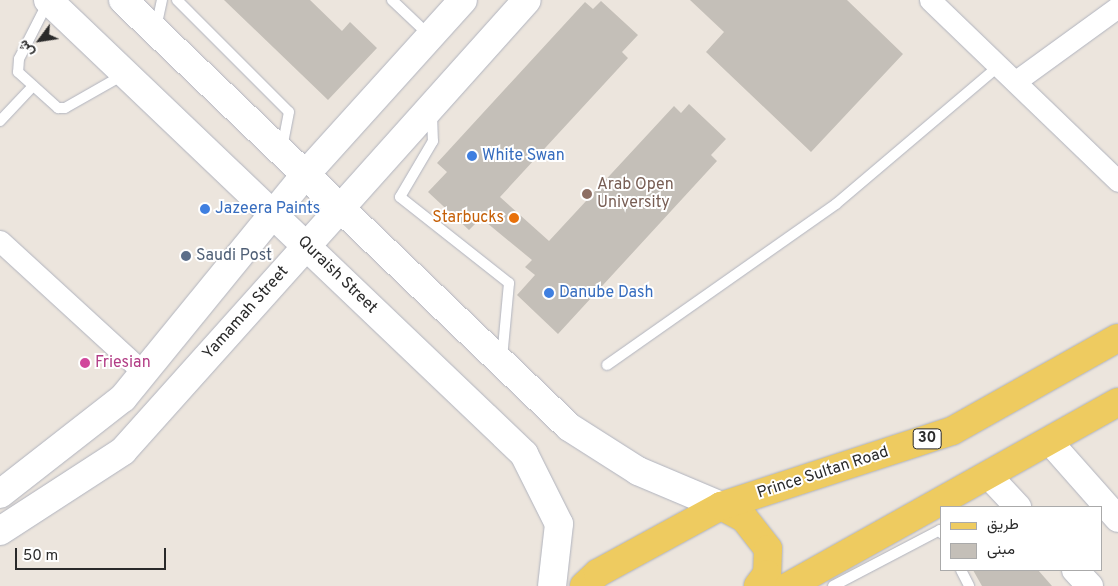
<!DOCTYPE html>
<meta charset="utf-8">
<style>
body{margin:0}
#map{position:relative;width:1118px;height:586px;overflow:hidden;background:#ece5dd;font-family:Overpass,Vazirmatn,sans-serif}
div>[style]{position:absolute}
.building>*{inset:0;background:#c4bfb8}
.roads{filter:drop-shadow(0 0 1px #b0b3be) drop-shadow(0 0 1px #b0b3be)}
.service>*{height:10px;margin:-5px;padding:0 5px;transform-origin:5px;border-radius:5px;background:#fff}
.minor>*{height:21px;margin:-10.5px;padding:0 10.5px;transform-origin:10.5px;border-radius:10.5px;background:#fff}
.tertiary>*{height:26px;margin:-13px;padding:0 13px;transform-origin:13px;border-radius:13px;background:#fff}
.secondary>*{height:28px;margin:-14px;padding:0 14px;transform-origin:14px;border-radius:14px;background:#fff}
.primary>*{height:28px;margin:-14px;padding:0 14px;transform-origin:14px;border-radius:14px;background:#eecb60}
.dots>*{width:14px;height:14px;translate:-50% -50%;box-sizing:border-box;border:2px solid #fff;border-radius:50%}
span{translate:-50% -50%;white-space:nowrap;text-align:center;line-height:1.15;-webkit-text-stroke:4px #fff;paint-order:stroke}
.shield-label span{padding:1px 4px;background:#fff;border:1px solid;border-radius:4px;-webkit-text-stroke-width:0}
.shield-label{font-size:15px;color:#2a2a2a;font-weight:700}
.shop-label{font-size:16px;color:#366cbe}
.left{translate:0 -50%;text-align:left}
.education-label{font-size:16px;color:#785e54}
.food-label{font-size:16px;color:#c56008}
.right{translate:-100% -50%;text-align:right}
.service-label{font-size:16px;color:#4e5e75}
.street-label{font-size:16px;color:#2a2a2a}
.hotel-label{font-size:16px;color:#b23c85}
.legend{position:absolute;left:940px;top:506px;width:162px;height:65px;box-sizing:border-box;background:#fff;border:1px solid #aaa;margin:0;padding:6px 9px;list-style:none;font-size:15px;color:#2a2a2a}
.legend li{display:flex;align-items:center;gap:10px;height:25px}
.legend b{width:25px;border:1px solid #aaa}
.north{position:absolute;left:15px;top:15px;width:50px;height:50px;-webkit-text-stroke:4px #fff;paint-order:stroke;rotate:239deg;font-size:14px;font-weight:700;line-height:20px;text-align:center;color:#2a2a2a}
.north::after{content:'';display:block;margin:auto;width:18px;height:22px;background:#2a2a2a;clip-path:polygon(50% 0,100% 100%,50% 72%,0 100%)}
.scale{position:absolute;left:15px;top:548px;width:151px;height:22px;box-sizing:border-box;border:2px solid #2a2a2a;border-top:0;padding-left:6px;font-size:15px;line-height:18px;white-space:nowrap;color:#2a2a2a;-webkit-text-stroke:4px #fff;paint-order:stroke}
</style>
<div id="map">
<div class="building">
<i style="clip-path:polygon(224px 0,310px 0,342px 31px,350px 22px,377px 48px,328px 100px)"></i>
<i style="clip-path:polygon(690px 0,847px 0,903px 54px,811px 152px,706px 52px,724px 32px)"></i>
<i style="clip-path:polygon(601px 1px,638px 35px,622px 52px,628px 58px,500px 197px,549px 241px,674px 106px,681px 113px,689px 104px,726px 139px,711px 155px,717px 161px,558px 334px,517px 295px,535px 275px,525px 267px,532px 260px,481px 218px,469px 230px,428px 192px,447px 172px,437px 163px,585px 2px,593px 9px)"></i>
<i style="clip-path:polygon(973px 570px,1038px 570px,1052px 586px,982px 586px)"></i>
</div>
<div class="roads">
<div class="service">
<i style="left:177px;top:0;width:158px;rotate:45deg"></i>
<i style="left:289px;top:112px;width:37px;rotate:101deg"></i>
<i style="left:392px;top:0;width:51px;rotate:43.4deg"></i>
<i style="left:48px;top:2px;width:64px;rotate:117deg"></i>
<i style="left:19px;top:59px;width:13px;rotate:94deg"></i>
<i style="left:18px;top:72px;width:54px;rotate:42deg"></i>
<i style="left:58px;top:108px;width:7px"></i>
<i style="left:65px;top:108px;width:67px;rotate:-29.6deg"></i>
<i style="left:156px;top:28px;width:29px;rotate:-78deg"></i>
<i style="left:432px;top:115px;width:26px;rotate:88deg"></i>
<i style="left:433px;top:141px;width:65px;rotate:120.5deg"></i>
<i style="left:400px;top:197px;width:139px;rotate:38.3deg"></i>
<i style="left:509px;top:283px;width:75px;rotate:95.3deg"></i>
<i style="left:0;top:121px;width:48px;rotate:-46.7deg"></i>
<i style="left:607px;top:365px;width:280px;rotate:-35.1deg"></i>
<i style="left:836px;top:204px;width:214px;rotate:-40.3deg"></i>
<i style="left:961px;top:570px;width:18px;rotate:63deg"></i>
<i style="left:833px;top:586px;width:121px;rotate:-27.6deg"></i>
<i style="left:940px;top:530px;width:4px;rotate:63deg"></i>
</div>
<div class="minor">
<i style="left:930px;top:0;width:261px;rotate:43.9deg"></i>
<i style="left:1016px;top:81px;width:126px;rotate:-36deg"></i>
<i style="left:0;top:241px;width:195px;rotate:42.5deg"></i>
</div>
<div class="tertiary">
<i style="left:1049px;top:441px;width:104px;rotate:48.5deg"></i>
<i style="left:988px;top:475px;width:44px;rotate:46.8deg"></i>
<i style="left:1075px;top:570px;width:22px;rotate:47deg"></i>
</div>
<div class="secondary">
<i style="left:48px;top:0;width:658px;rotate:43.64deg"></i>
<i style="left:524px;top:454px;width:78px;rotate:63.4deg"></i>
<i style="left:559px;top:524px;width:62px;rotate:96.4deg"></i>
<i style="left:123px;top:0;width:617px;rotate:43.75deg"></i>
<i style="left:569px;top:427px;width:82px;rotate:32.5deg"></i>
<i style="left:638px;top:471px;width:90px;rotate:22.9deg"></i>
<i style="left:0;top:494px;width:156px;rotate:-38deg"></i>
<i style="left:123px;top:398px;width:286px;rotate:-50.8deg"></i>
<i style="left:304px;top:176px;width:237px;rotate:-47.9deg"></i>
<i style="left:0;top:531px;width:147px;rotate:-33deg"></i>
<i style="left:123px;top:451px;width:605px;rotate:-48.15deg"></i>
</div>
<div class="primary">
<i style="left:721px;top:506px;width:26px;rotate:28deg"></i>
<i style="left:744px;top:518px;width:39px;rotate:52deg"></i>
<i style="left:768px;top:549px;width:25px;rotate:92deg"></i>
<i style="left:767px;top:574px;width:15px;rotate:127deg"></i>
<i style="left:584px;top:586px;width:19px;rotate:-43deg"></i>
<i style="left:598px;top:573px;width:140px;rotate:-28.6deg"></i>
<i style="left:721px;top:506px;width:243px;rotate:-18deg"></i>
<i style="left:952px;top:431px;width:190px;rotate:-29.3deg"></i>
<i style="left:789px;top:586px;width:377px;rotate:-29.2deg"></i>
</div>
</div>
<div class="dots">
<i style="left:472px;top:156px;background:#3f7fe0"></i>
<i style="left:587px;top:194px;background:#8d6e63"></i>
<i style="left:205px;top:209px;background:#3f7fe0"></i>
<i style="left:514px;top:218px;background:#e8710a"></i>
<i style="left:186px;top:256px;background:#5c6f8a"></i>
<i style="left:549px;top:293px;background:#3f7fe0"></i>
<i style="left:85px;top:363px;background:#d1479c"></i>
</div>
<div class="shield-label">
<span style="left:927px;top:439px">30</span>
</div>
<div class="shop-label">
<span class="left" style="left:482px;top:156px">White Swan</span>
<span class="left" style="left:215px;top:209px">Jazeera Paints</span>
<span class="left" style="left:559px;top:293px">Danube Dash</span>
</div>
<div class="education-label">
<span class="left" style="left:597px;top:194px">Arab Open<br>University</span>
</div>
<div class="food-label">
<span class="right" style="left:504px;top:218px">Starbucks</span>
</div>
<div class="service-label">
<span class="left" style="left:196px;top:256px">Saudi Post</span>
</div>
<div class="street-label">
<span style="left:337px;top:275px;rotate:44deg">Quraish Street</span>
<span style="left:246px;top:313px;rotate:-48deg">Yamamah Street</span>
<span style="left:823px;top:473px;rotate:-18deg">Prince Sultan Road</span>
</div>
<div class="hotel-label">
<span class="left" style="left:95px;top:363px">Friesian</span>
</div>
<ul class="legend">
<li><b style="height:6px;background:#eecb60"></b>طريق</li>
<li><b style="height:14px;background:#c4bfb8"></b>مبنى</li>
</ul>
<div class="north">ش</div>
<div class="scale">50 m</div>
</div>
